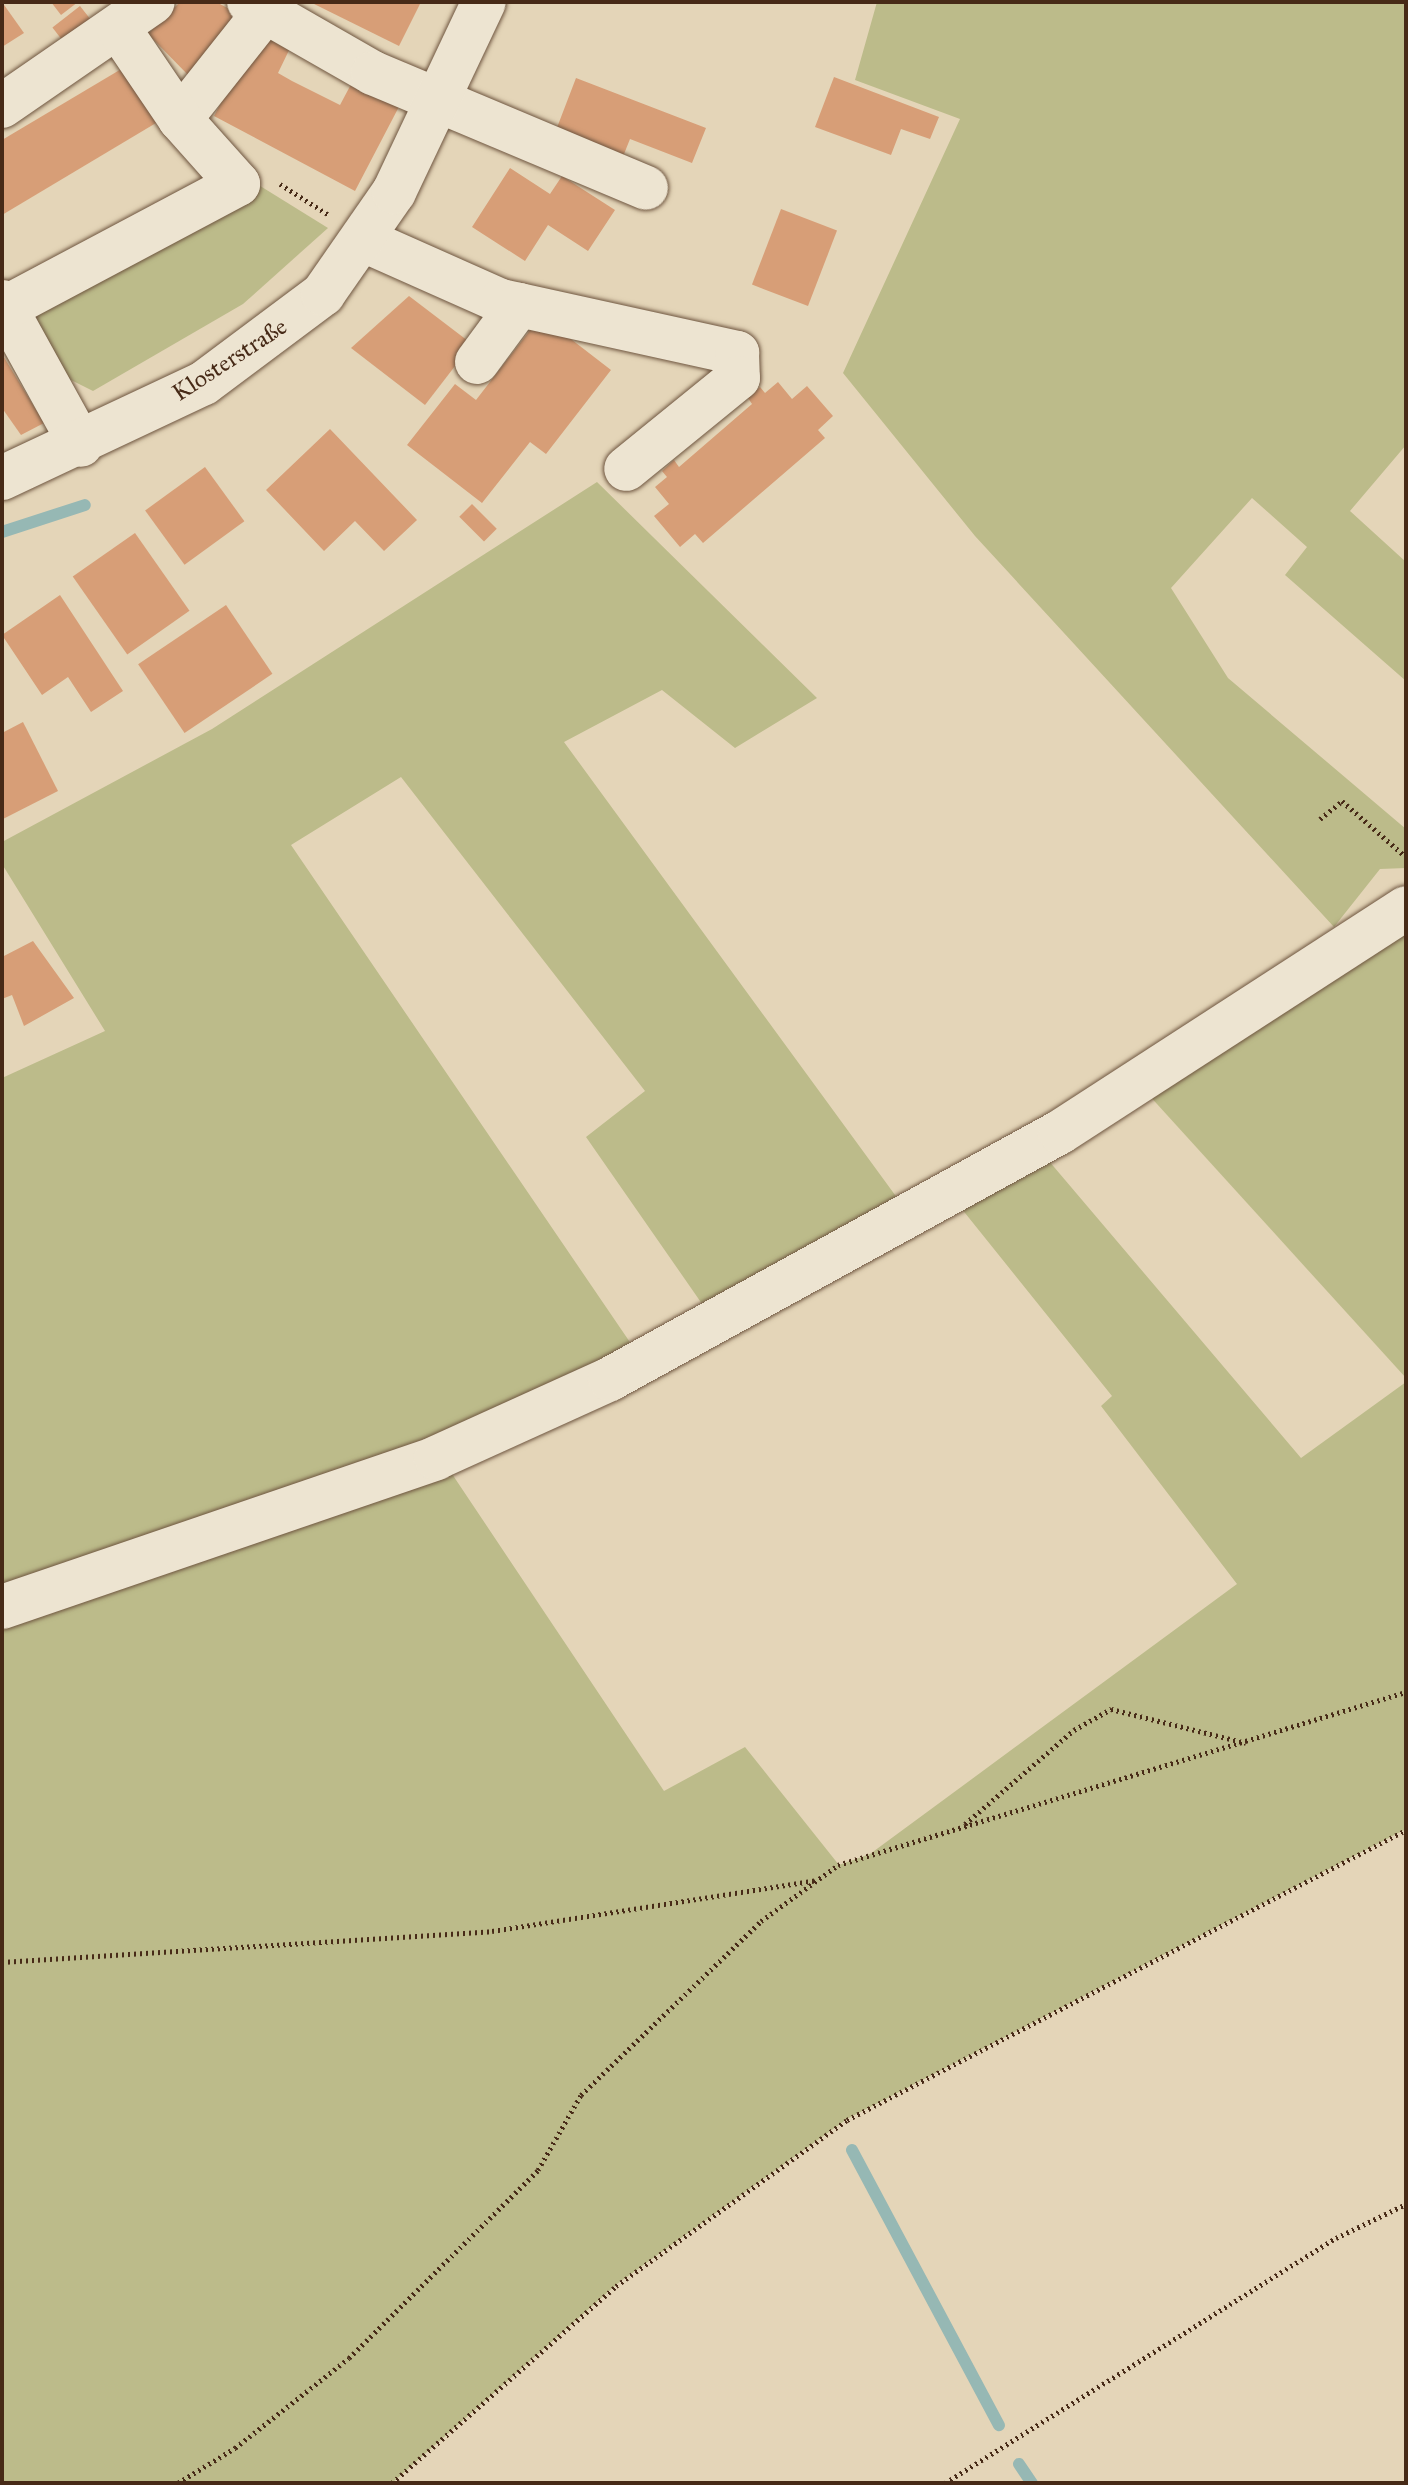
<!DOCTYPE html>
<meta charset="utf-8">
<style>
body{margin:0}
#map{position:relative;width:1408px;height:2485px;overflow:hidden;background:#e4d5b8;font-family:"IM FELL Great Primer",serif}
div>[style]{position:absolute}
.green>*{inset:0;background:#bcbb8a}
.stream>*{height:12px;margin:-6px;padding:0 6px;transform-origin:6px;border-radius:6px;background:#96b8b4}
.building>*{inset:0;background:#d79e77;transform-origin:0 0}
.path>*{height:5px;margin-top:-2.5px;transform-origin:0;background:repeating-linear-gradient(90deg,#472a17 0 2px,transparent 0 6px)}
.roads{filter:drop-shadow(0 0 2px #6e553f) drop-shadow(0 0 2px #6e553f)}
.minor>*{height:44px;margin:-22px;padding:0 22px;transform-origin:22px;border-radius:22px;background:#ede4d1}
span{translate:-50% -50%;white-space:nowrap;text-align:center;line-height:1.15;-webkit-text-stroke:8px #ede4d1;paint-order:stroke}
.street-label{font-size:24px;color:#472a17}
.frame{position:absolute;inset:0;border:4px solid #472a17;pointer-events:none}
</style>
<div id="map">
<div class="green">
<i style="clip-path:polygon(877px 2px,1406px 2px,1406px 445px,1350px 511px,1406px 562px,1406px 681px,1285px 575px,1307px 547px,1252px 498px,1171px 588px,1228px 678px,1406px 829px,1406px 868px,1380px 869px,1334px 927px,975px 536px,843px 373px,960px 119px,855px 80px)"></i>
<i style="clip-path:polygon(257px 184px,328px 228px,243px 304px,93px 391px,63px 376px,23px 310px)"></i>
<i style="clip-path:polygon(597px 482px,817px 698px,735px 748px,662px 690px,564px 742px,906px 1210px,707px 1311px,586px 1137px,645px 1091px,401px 777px,291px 845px,638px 1354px,434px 1447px,664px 1791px,745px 1747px,839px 1865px,870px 1854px,1237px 1584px,1101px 1406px,1112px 1396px,957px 1203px,1043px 1154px,1301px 1458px,1406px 1382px,1406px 1829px,847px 2119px,617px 2284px,392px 2483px,2px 2483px,2px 1078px,105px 1031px,2px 864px,2px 842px,212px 729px)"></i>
<i style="clip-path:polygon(1406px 922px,1406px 1378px,1147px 1093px)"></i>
</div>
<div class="stream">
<i style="left:2px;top:532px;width:87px;rotate:-18deg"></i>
<i style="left:852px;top:2150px;width:312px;rotate:61.9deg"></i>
<i style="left:1019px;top:2464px;width:23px;rotate:56deg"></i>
</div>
<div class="building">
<i style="clip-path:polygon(2px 2px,24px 33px,2px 47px)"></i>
<i style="clip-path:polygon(51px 2px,78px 2px,61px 15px)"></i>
<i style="clip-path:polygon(180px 2px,216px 2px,241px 15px,191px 78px,148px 34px)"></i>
<i style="clip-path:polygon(310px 2px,421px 2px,399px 46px)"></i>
<i style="left:80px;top:6px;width:23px;height:35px;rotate:52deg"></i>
<i style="clip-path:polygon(262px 25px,293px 42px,278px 73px,292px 81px,340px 105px,356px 75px,403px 99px,355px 191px,214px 116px)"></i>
<i style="clip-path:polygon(123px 68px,156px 123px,2px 215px,2px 140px)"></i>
<i style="clip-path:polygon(834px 77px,939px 117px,930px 139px,901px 129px,891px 155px,815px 127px)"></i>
<i style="clip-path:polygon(576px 78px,706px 128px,692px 163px,630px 139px,620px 164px,553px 138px)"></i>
<i style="clip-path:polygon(510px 168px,550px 194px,562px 176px,615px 210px,588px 251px,548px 225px,525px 261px,472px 227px)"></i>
<i style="left:781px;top:209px;width:60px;height:81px;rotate:21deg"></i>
<i style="clip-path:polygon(409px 296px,472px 344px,425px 405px,351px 348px)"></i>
<i style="clip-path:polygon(541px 316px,611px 370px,546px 454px,530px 442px,482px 503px,407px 445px,455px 384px,476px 400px)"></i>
<i style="clip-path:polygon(2px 354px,44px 423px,21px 435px,2px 408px)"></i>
<i style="clip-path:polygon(778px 382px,792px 399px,807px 386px,833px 416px,818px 430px,825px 438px,703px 543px,695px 534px,680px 547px,654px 516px,669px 504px,655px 487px,667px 477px,662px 471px,674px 460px,679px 467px,752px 404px,748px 398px,760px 387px,765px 393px)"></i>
<i style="clip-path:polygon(330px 429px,417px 520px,384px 551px,355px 521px,324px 551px,266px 490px)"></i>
<i style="left:205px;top:467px;width:67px;height:74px;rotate:54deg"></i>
<i style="left:472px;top:504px;width:35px;height:18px;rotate:45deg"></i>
<i style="left:135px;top:533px;width:95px;height:76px;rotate:55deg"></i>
<i style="clip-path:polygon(60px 595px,123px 691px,91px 712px,68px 677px,42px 695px,2px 635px)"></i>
<i style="left:226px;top:605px;width:83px;height:106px;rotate:56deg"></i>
<i style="clip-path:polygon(23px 722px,58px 791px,3px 819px,2px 733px)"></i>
<i style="clip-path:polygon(33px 941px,74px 998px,24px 1026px,12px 995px,2px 999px,2px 957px)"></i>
</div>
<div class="path">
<i style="left:280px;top:184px;width:58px;rotate:32.3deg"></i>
<i style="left:1320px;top:819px;width:28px;rotate:-39deg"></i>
<i style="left:1342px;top:801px;width:85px;rotate:41.2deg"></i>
<i style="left:965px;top:1824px;width:144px;rotate:-40.8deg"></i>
<i style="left:1074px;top:1730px;width:43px;rotate:-29.6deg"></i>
<i style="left:1111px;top:1709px;width:139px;rotate:14.1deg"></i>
<i style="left:2px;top:1962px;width:491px;rotate:-3.6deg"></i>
<i style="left:492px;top:1931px;width:328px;rotate:-8.9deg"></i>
<i style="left:178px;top:2483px;width:67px;rotate:-31.6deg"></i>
<i style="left:235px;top:2448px;width:145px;rotate:-38.3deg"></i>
<i style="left:349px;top:2358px;width:267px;rotate:-44.8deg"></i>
<i style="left:538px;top:2170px;width:86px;rotate:-60.2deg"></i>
<i style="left:581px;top:2095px;width:250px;rotate:-44deg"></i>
<i style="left:761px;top:1921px;width:95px;rotate:-36deg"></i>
<i style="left:838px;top:1865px;width:594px;rotate:-16.94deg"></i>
<i style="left:392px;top:2483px;width:298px;rotate:-41.3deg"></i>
<i style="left:616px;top:2286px;width:284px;rotate:-35.7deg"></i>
<i style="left:847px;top:2120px;width:630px;rotate:-27.42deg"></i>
<i style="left:945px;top:2483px;width:461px;rotate:-32.1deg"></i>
<i style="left:1336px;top:2238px;width:78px;rotate:-25.9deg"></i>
</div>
<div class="roads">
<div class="minor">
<i style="left:249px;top:2px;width:143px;rotate:29.8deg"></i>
<i style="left:373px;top:73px;width:296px;rotate:22.8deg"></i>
<i style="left:2px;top:106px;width:183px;rotate:-34.6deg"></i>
<i style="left:180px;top:119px;width:135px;rotate:-51.6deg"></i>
<i style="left:366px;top:241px;width:148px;rotate:24deg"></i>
<i style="left:501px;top:301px;width:242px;rotate:12.4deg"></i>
<i style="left:737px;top:353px;width:25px;rotate:88deg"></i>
<i style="left:738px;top:378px;width:144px;rotate:140.9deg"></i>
<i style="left:2px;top:302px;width:163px;rotate:61.1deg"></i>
<i style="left:5px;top:308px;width:264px;rotate:-28deg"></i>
<i style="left:238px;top:184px;width:87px;rotate:-131.7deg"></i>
<i style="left:180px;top:119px;width:109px;rotate:-124.1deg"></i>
<i style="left:477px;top:362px;width:71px;rotate:-53.6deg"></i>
<i style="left:2px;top:478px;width:223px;rotate:-25.2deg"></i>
<i style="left:204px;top:383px;width:149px;rotate:-36.8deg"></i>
<i style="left:323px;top:294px;width:124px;rotate:-55.2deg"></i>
<i style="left:394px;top:192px;width:210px;rotate:-64.7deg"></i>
<i style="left:2px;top:1607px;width:459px;rotate:-18.9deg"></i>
<i style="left:436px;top:1458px;width:191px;rotate:-24.4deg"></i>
<i style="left:610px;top:1379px;width:513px;rotate:-28.76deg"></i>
<i style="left:1060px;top:1132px;width:412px;rotate:-32.9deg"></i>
</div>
</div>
<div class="street-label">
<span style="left:230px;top:360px;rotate:-33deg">Klosterstraße</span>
</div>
<div class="frame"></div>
</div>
